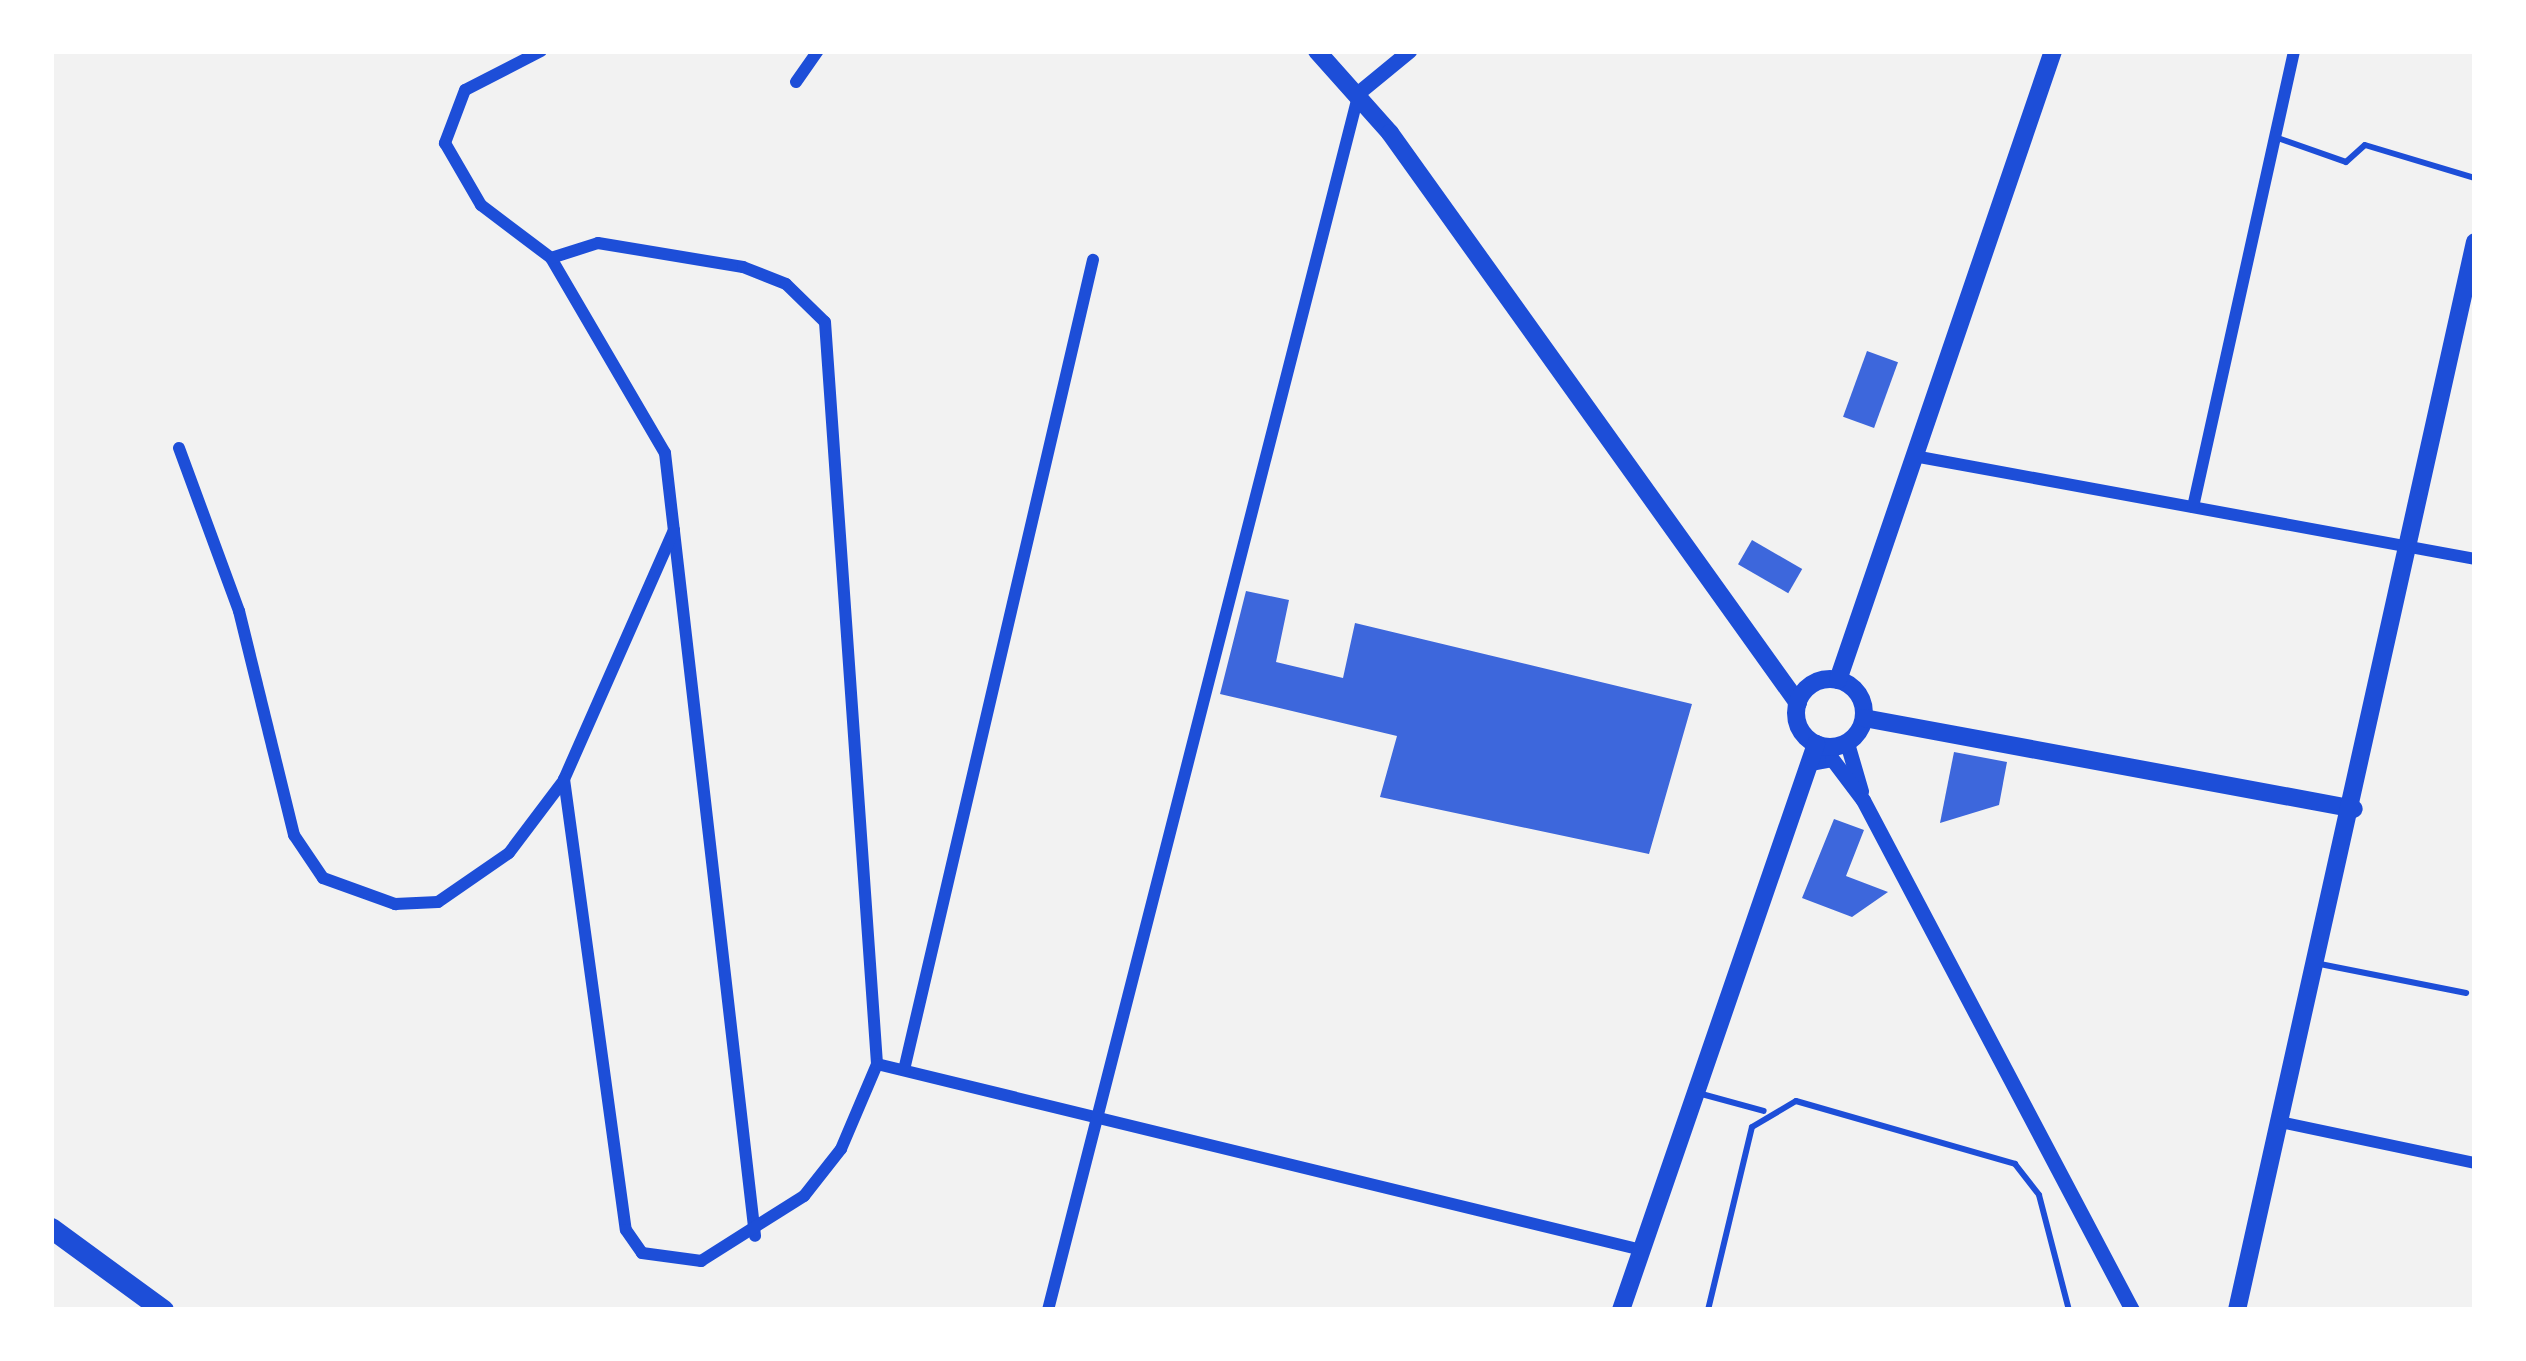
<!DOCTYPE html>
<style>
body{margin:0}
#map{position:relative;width:2526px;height:1361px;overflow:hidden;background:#f2f2f2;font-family:Rubik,sans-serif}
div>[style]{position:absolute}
.building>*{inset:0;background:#3d67dc;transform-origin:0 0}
.service>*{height:6px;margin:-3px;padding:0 3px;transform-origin:3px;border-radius:3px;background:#1d4ed8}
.minor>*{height:12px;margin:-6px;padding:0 6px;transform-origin:6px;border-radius:6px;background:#1d4ed8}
.tertiary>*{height:15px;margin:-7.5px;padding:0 7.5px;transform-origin:7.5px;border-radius:7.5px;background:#1d4ed8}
.secondary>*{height:18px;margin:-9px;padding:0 9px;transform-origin:9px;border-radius:9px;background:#1d4ed8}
.secondary>.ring{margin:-9px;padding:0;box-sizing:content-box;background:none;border:18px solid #1d4ed8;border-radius:50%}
.primary>*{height:21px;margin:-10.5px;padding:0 10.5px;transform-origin:10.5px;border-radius:10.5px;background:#1d4ed8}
span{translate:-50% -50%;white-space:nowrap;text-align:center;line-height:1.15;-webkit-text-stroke:10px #fff;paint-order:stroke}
.frame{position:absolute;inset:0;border:54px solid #fff;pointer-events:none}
</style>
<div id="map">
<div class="building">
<i style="left:1867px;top:351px;width:33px;height:70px;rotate:20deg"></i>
<i style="left:1752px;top:540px;width:58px;height:28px;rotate:30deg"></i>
<i style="clip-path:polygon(1246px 591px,1289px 600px,1276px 662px,1343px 678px,1355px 623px,1692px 704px,1649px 854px,1380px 797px,1397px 736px,1220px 694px)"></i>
<i style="clip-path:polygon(1954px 752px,2007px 762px,1999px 805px,1940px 823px)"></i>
<i style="clip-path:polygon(1834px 819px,1864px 830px,1846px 876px,1888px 892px,1852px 917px,1802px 898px)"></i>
</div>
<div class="service">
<i style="left:2275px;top:137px;width:75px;rotate:19.4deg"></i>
<i style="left:2346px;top:162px;width:25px;rotate:-42deg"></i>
<i style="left:2365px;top:145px;width:115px;rotate:16.7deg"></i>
<i style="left:2320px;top:964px;width:149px;rotate:11.2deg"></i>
<i style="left:1698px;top:1093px;width:68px;rotate:15.3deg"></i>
<i style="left:1708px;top:1310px;width:188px;rotate:-76.5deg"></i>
<i style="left:1752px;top:1127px;width:51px;rotate:-30.6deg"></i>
<i style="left:1796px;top:1101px;width:228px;rotate:16deg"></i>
<i style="left:2015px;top:1164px;width:39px;rotate:52deg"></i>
<i style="left:2039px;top:1195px;width:119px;rotate:75.4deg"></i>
</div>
<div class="minor">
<i style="left:541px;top:51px;width:85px;rotate:152.8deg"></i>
<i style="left:465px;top:90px;width:57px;rotate:110.7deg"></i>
<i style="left:445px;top:143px;width:72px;rotate:59.9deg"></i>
<i style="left:481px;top:205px;width:88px;rotate:37.1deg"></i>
<i style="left:551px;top:258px;width:226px;rotate:59.7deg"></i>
<i style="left:665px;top:453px;width:788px;rotate:83.44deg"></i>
<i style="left:796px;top:82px;width:38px;rotate:-55deg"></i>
<i style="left:551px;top:258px;width:49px;rotate:-17.7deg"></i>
<i style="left:598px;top:243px;width:147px;rotate:9.4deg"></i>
<i style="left:743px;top:267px;width:46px;rotate:21.6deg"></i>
<i style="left:786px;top:284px;width:54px;rotate:44.3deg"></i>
<i style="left:825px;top:322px;width:744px;rotate:85.99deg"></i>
<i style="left:179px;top:448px;width:174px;rotate:69.8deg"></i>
<i style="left:239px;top:611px;width:231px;rotate:76.2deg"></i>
<i style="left:294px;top:835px;width:52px;rotate:56deg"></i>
<i style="left:323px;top:878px;width:77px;rotate:19.9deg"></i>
<i style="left:395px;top:904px;width:43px;rotate:-2.7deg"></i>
<i style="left:438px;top:902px;width:86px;rotate:-34.6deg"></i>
<i style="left:509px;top:853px;width:91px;rotate:-53deg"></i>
<i style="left:1914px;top:456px;width:570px;rotate:10.4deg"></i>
<i style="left:2193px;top:507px;width:467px;rotate:-77.5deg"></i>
<i style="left:674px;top:530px;width:272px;rotate:113.8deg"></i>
<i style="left:564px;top:779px;width:455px;rotate:82.2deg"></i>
<i style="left:626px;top:1230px;width:28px;rotate:55deg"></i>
<i style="left:642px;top:1253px;width:60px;rotate:7.7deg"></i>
<i style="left:701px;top:1261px;width:122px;rotate:-32.3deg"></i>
<i style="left:804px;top:1196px;width:60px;rotate:-51.8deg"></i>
<i style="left:841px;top:1149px;width:92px;rotate:-67deg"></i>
<i style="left:877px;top:1064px;width:787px;rotate:13.67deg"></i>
<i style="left:904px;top:1070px;width:832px;rotate:-76.87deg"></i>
<i style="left:2285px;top:1123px;width:194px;rotate:11.9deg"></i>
<i style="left:1048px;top:1310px;width:1256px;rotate:-75.67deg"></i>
</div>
<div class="tertiary">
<i style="left:1359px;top:92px;width:65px;rotate:-39.4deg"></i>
<i style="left:1847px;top:743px;width:50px;rotate:73.7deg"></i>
<i style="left:1810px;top:763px;width:22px;rotate:-10deg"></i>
<i style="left:1832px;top:759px;width:51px;rotate:52.9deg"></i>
<i style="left:1863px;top:800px;width:577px;rotate:62.19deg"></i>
</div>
<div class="secondary">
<i style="left:1317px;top:51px;width:110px;rotate:48.3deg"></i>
<i style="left:1390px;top:133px;width:701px;rotate:54.41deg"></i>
<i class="ring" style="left:1796px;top:679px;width:50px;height:50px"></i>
<i style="left:1838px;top:680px;width:665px;rotate:-71.13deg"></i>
<i style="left:1864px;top:718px;width:498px;rotate:10.5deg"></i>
<i style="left:1621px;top:1310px;width:599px;rotate:-70.99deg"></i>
<i style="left:2237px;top:1310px;width:1094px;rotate:-77.44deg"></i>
</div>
<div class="primary">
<i style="left:51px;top:1228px;width:139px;rotate:36.2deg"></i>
</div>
<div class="frame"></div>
</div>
